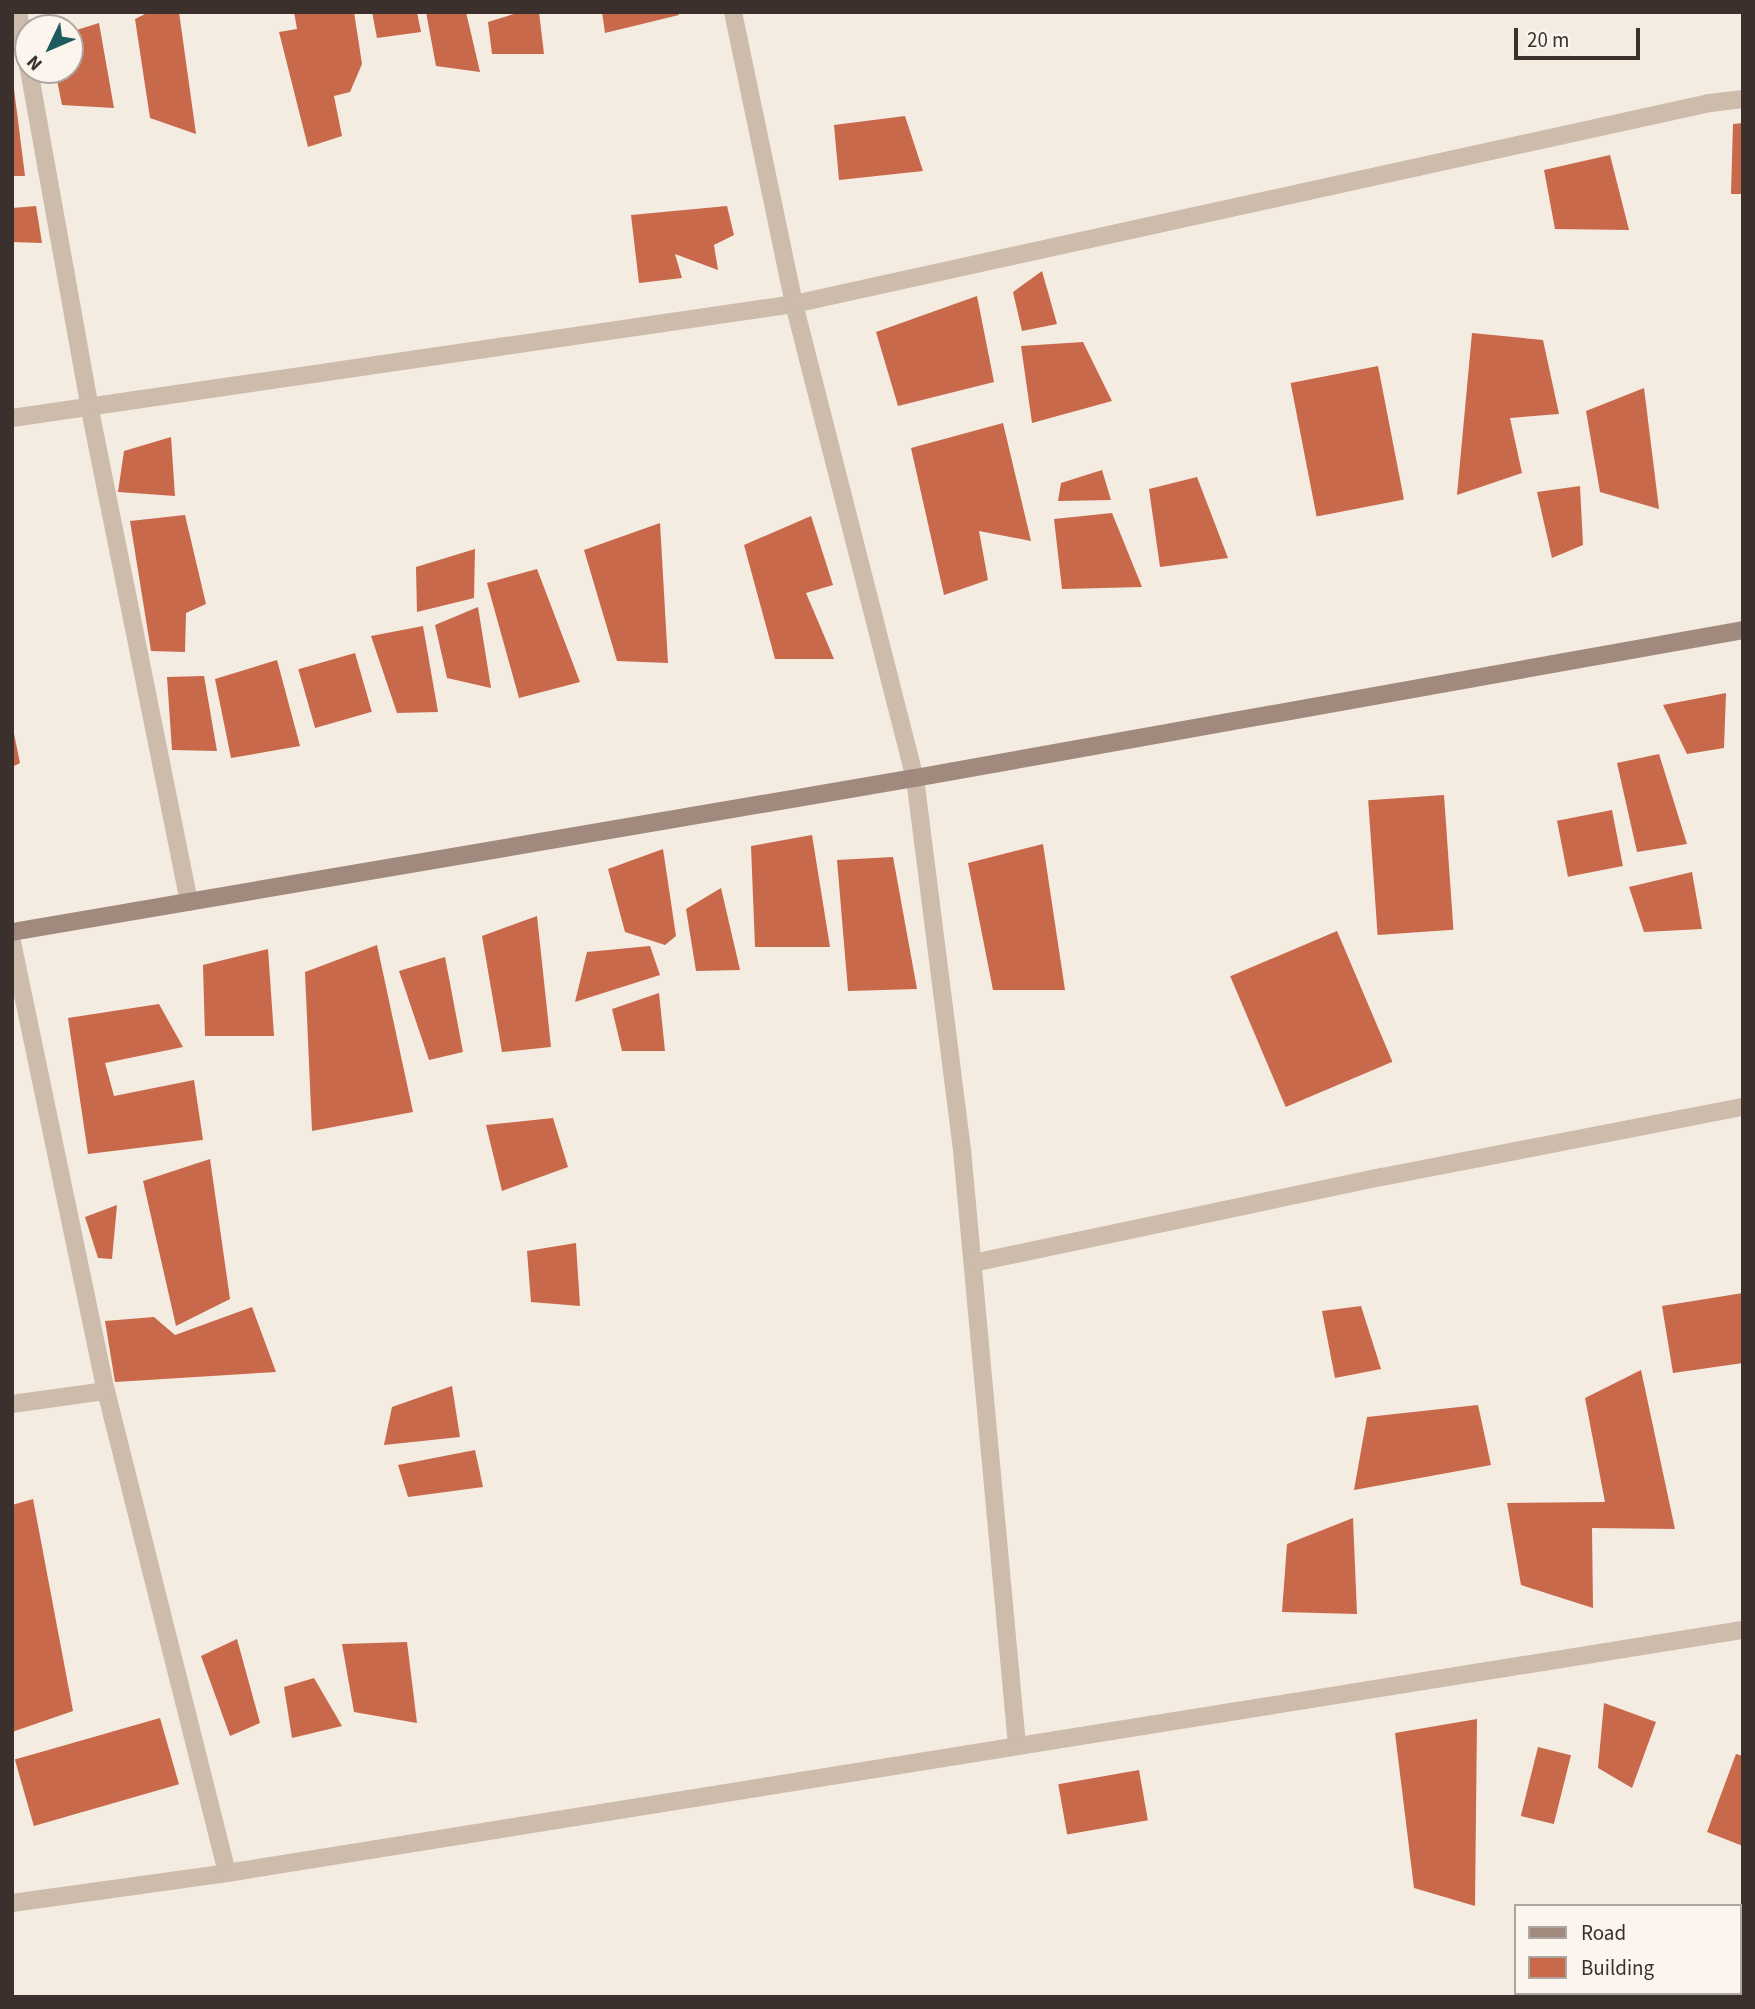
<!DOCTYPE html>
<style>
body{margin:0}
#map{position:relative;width:1755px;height:2009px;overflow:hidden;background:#f4ebe1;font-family:"Source Sans 3",sans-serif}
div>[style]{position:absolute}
.building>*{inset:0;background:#c8694b;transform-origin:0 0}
.street>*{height:18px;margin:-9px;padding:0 9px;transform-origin:9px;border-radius:9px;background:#cdbbac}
.secondary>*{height:18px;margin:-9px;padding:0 9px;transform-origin:9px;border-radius:9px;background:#a18a7d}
span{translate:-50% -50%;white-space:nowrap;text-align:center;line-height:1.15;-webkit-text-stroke:7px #fbf5ee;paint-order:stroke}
.frame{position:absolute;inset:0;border:14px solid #3b302b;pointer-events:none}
.legend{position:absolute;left:1514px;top:1904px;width:228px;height:91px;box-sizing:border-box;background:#fbf5ee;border:2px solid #aea6a0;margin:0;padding:9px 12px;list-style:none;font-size:21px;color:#3b302b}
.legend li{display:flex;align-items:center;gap:14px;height:35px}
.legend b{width:35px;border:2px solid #aea6a0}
.north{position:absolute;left:14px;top:14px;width:70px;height:70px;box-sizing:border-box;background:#fbf5ee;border:2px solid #aea6a0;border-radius:50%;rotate:226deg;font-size:19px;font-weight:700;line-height:28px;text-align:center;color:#3b302b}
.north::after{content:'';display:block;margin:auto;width:24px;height:32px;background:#1f5a5e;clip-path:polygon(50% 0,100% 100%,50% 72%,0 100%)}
.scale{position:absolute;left:1514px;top:28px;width:126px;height:32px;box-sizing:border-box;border:4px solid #3b302b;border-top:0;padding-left:9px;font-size:21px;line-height:24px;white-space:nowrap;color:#3b302b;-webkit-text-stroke:5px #fbf5ee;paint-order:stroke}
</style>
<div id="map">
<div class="building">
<i style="clip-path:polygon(149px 12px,179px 12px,196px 134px,150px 118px,135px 19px)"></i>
<i style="clip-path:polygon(294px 12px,354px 12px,362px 64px,350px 92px,334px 96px,342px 136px,308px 147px,279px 32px,297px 29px)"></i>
<i style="clip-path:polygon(372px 12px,417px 12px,421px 32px,377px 38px)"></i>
<i style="clip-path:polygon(426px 12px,466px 12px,480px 72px,436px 66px)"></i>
<i style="clip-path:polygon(520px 12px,539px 12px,544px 54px,492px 54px,488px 22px)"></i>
<i style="clip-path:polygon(602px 12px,678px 12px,679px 15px,605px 33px)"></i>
<i style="clip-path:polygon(99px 23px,114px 108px,62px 105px,55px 70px,70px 70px,70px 32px)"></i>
<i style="clip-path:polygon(12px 89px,14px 89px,25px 176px,12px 176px)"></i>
<i style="clip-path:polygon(905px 116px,923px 171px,839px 180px,834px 125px)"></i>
<i style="clip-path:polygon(1743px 123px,1743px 194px,1731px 194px,1733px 124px)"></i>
<i style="clip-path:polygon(1610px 155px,1629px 230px,1555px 229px,1544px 170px)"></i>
<i style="clip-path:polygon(36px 206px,42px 243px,12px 242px,12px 208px)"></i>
<i style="clip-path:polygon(727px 206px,734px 235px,714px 245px,718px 270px,675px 254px,682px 278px,639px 283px,631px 215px)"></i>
<i style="clip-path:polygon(1042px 271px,1057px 324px,1022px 331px,1013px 292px)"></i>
<i style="clip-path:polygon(977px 296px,994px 382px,898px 406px,876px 332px)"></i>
<i style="clip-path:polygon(1472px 333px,1543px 340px,1559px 414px,1510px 418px,1522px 473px,1457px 495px)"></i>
<i style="clip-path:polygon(1083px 342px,1112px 401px,1032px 423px,1021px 346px)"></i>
<i style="left:1378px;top:366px;width:136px;height:89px;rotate:79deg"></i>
<i style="clip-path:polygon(1644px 388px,1659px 509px,1600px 492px,1586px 411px)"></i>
<i style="clip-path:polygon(1003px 423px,1031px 541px,979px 531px,988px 580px,944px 595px,911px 448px)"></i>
<i style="clip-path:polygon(171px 437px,175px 496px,118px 492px,124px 451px)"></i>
<i style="clip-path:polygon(1102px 470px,1111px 500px,1058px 501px,1061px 483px)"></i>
<i style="clip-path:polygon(1197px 477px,1228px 558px,1160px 567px,1149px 489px)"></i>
<i style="clip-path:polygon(1580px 486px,1583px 545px,1552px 558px,1537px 492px)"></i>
<i style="clip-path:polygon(1112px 513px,1142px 587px,1062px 589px,1054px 519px)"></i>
<i style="clip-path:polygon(185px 515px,206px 604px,186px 613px,185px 652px,151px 651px,130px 521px)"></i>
<i style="clip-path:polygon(811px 516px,833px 585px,806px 593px,834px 659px,775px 659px,744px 545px)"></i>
<i style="clip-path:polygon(660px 523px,668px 663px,617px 661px,584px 550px)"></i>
<i style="clip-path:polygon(475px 549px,474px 598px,417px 612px,416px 567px)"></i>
<i style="clip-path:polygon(537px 569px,580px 682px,519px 698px,487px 583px)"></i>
<i style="clip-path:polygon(478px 607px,491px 688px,447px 678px,435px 625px)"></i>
<i style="clip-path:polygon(423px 626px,438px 712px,397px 713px,371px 636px)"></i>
<i style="left:355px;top:653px;width:61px;height:59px;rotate:74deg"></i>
<i style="clip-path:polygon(277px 660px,300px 746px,231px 758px,215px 679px)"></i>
<i style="clip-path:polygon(204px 676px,217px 751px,172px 750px,167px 677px)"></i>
<i style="clip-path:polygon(1726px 693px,1724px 748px,1687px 754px,1663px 705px)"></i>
<i style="clip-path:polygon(12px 724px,20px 763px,12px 767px)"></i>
<i style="clip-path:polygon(1659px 754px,1687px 844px,1637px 852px,1617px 763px)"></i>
<i style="left:1444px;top:795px;width:135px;height:76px;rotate:86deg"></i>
<i style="left:1612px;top:810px;width:57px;height:56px;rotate:79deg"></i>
<i style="clip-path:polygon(812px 835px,830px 947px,755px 947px,751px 846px)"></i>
<i style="clip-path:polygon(1043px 844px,1065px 990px,993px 990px,968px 863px)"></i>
<i style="clip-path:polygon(663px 849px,676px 936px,665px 945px,625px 932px,608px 869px)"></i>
<i style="clip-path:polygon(893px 857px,917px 989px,848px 991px,837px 860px)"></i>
<i style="clip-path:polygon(1692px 872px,1702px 929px,1644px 932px,1629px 887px)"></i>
<i style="clip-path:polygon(721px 888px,740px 970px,696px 971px,686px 909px)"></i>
<i style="clip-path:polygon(537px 916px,551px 1047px,502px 1052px,482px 936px)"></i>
<i style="left:1337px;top:931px;width:142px;height:116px;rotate:67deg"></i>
<i style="clip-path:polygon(377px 945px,413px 1112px,312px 1131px,305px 972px)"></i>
<i style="clip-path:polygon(650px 946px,660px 975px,575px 1002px,587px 952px)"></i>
<i style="clip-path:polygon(268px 949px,274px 1036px,205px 1036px,203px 965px)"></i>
<i style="clip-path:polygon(445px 957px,463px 1052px,429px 1060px,399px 971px)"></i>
<i style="clip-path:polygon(659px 993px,665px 1051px,622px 1051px,612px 1009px)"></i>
<i style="clip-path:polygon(159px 1004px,183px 1047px,105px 1063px,114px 1096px,194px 1080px,203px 1140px,88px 1154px,68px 1018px)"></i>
<i style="clip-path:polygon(553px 1118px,568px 1167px,502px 1191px,486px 1125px)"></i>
<i style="clip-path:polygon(210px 1159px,230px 1299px,176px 1326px,143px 1181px)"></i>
<i style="clip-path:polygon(117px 1205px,112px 1259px,98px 1258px,85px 1217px)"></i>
<i style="clip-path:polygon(576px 1243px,580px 1306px,531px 1302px,527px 1251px)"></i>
<i style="clip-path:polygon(1743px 1293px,1743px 1363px,1673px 1373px,1662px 1306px)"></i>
<i style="clip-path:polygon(1361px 1306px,1381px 1369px,1335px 1378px,1322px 1311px)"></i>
<i style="clip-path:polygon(252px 1307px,276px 1372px,115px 1382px,105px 1321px,154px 1317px,175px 1335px)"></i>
<i style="clip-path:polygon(1641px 1370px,1675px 1529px,1592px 1528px,1593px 1608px,1521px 1585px,1507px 1503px,1605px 1502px,1585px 1398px)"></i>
<i style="clip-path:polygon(452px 1386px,460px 1437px,384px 1445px,392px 1407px)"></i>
<i style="clip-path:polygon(1478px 1405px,1491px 1465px,1354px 1490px,1367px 1417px)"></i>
<i style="clip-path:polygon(475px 1450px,483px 1487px,408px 1497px,398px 1465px)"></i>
<i style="clip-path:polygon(33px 1499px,73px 1711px,12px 1732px,12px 1505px)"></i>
<i style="clip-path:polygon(1353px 1518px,1357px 1614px,1282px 1612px,1287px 1544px)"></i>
<i style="clip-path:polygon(237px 1639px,260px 1723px,230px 1736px,201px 1656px)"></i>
<i style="clip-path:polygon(407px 1642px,417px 1723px,354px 1712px,342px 1644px)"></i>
<i style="clip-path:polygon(314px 1678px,342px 1726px,292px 1738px,284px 1687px)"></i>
<i style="clip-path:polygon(1604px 1703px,1656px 1722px,1632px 1788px,1598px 1768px)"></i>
<i style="left:160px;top:1718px;width:69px;height:151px;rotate:74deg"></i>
<i style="clip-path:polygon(1477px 1719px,1475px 1906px,1414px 1888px,1395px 1733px)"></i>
<i style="left:1538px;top:1747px;width:34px;height:71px;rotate:14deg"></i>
<i style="clip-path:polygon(1736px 1754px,1743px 1756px,1743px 1846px,1707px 1832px)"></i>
<i style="left:1139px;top:1770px;width:51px;height:82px;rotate:80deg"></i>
</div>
<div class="street">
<i style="left:18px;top:12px;width:56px;rotate:79.7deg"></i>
<i style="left:733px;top:12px;width:298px;rotate:78.2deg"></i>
<i style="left:794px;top:304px;width:489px;rotate:75.7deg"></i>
<i style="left:915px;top:778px;width:375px;rotate:82.8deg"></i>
<i style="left:962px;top:1150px;width:598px;rotate:84.72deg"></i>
<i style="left:29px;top:70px;width:340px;rotate:79.8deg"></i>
<i style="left:89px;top:405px;width:507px;rotate:78.62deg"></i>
<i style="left:12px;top:418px;width:790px;rotate:-8.29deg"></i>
<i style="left:794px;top:304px;width:938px;rotate:-12.38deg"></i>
<i style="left:1710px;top:103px;width:33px;rotate:-7deg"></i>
<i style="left:12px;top:942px;width:459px;rotate:78.2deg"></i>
<i style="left:106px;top:1391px;width:497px;rotate:75.9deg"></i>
<i style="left:973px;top:1263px;width:418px;rotate:-11.9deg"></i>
<i style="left:1382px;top:1177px;width:368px;rotate:-11deg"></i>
<i style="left:12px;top:1404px;width:95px;rotate:-7.9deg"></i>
<i style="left:12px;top:1903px;width:217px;rotate:-7.9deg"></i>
<i style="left:227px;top:1873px;width:1535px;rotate:-9.11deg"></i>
</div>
<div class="secondary">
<i style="left:12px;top:932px;width:916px;rotate:-9.68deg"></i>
<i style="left:915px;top:778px;width:841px;rotate:-10.13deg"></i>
</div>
<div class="frame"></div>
<ul class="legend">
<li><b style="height:9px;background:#a18a7d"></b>Road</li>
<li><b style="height:19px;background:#c8694b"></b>Building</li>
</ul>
<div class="north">N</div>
<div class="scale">20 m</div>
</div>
